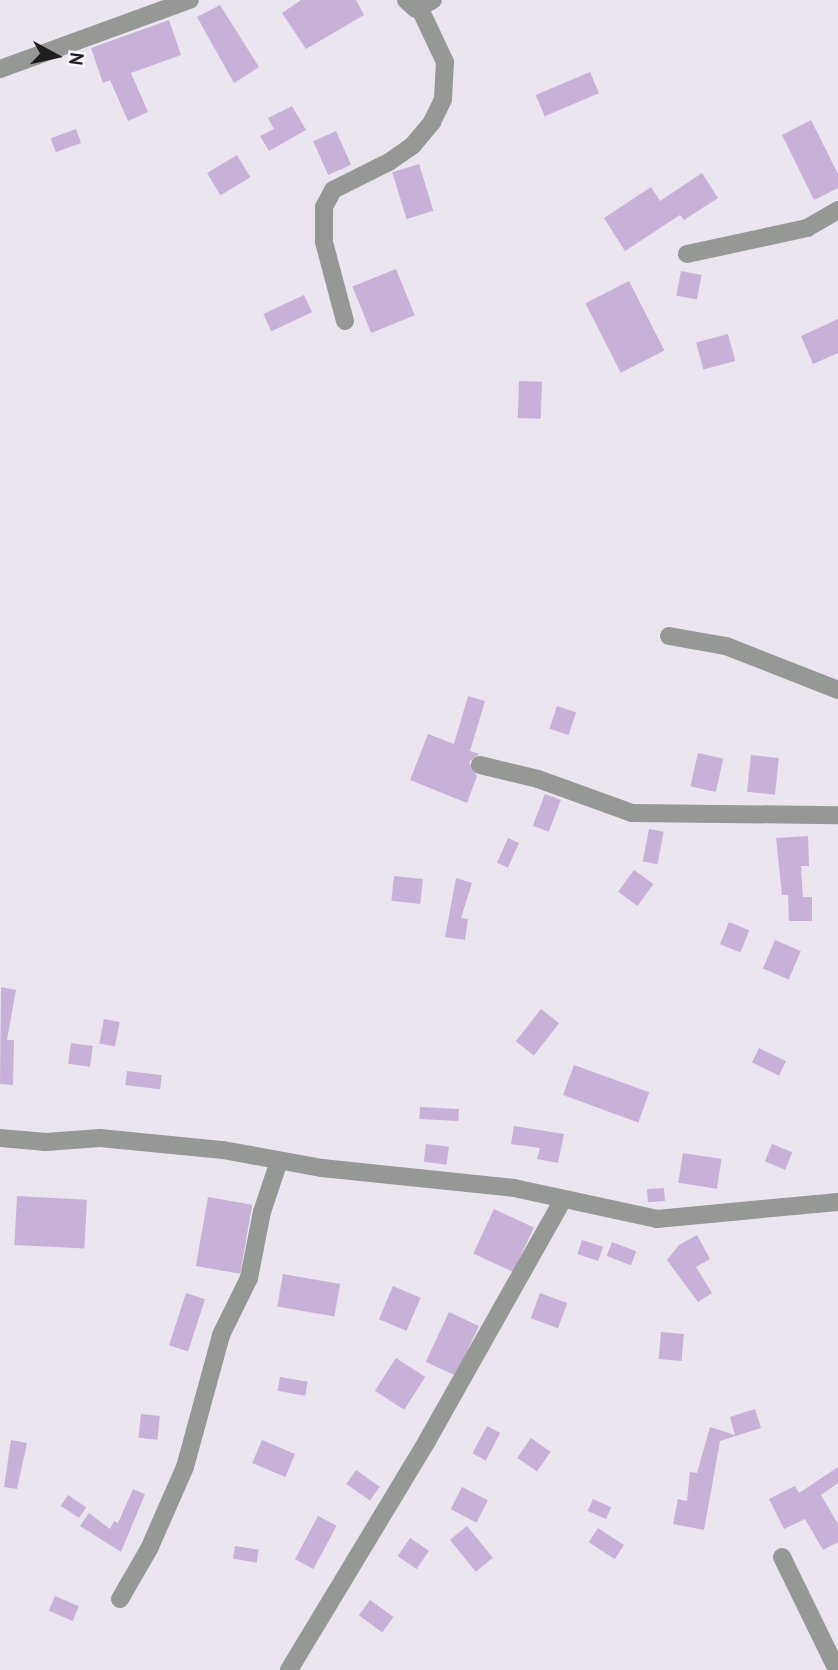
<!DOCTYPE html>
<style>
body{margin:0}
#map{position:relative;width:838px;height:1670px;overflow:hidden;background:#ebe5ef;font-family:"PT Sans",sans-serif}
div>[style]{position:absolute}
.building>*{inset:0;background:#c8b1d7;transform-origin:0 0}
.minor>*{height:18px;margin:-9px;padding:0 9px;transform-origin:9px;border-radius:9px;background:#959895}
span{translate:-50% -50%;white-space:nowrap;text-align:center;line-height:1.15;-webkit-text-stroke:6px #f9f3fd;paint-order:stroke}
.north{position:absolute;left:21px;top:21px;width:70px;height:70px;-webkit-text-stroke:5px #f9f3fd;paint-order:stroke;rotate:98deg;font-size:19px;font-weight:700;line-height:28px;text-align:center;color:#1f1d20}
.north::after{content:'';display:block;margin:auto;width:24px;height:32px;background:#1f1d20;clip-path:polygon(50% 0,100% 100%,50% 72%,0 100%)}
</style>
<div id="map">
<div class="building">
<i style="clip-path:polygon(301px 0,356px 0,364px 15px,306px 49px,282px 13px)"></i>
<i style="clip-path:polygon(220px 5px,259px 67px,234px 83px,197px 17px)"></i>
<i style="clip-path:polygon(169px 20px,181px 55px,131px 73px,148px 112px,128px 121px,110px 80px,103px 83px,91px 48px)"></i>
<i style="left:590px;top:72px;width:23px;height:59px;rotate:67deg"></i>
<i style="clip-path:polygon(292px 106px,306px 130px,269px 151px,260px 136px,274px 129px,268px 118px)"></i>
<i style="clip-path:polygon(811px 120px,838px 174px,838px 188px,814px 200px,782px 135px)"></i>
<i style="left:76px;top:129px;width:15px;height:27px;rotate:70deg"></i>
<i style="left:336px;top:131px;width:37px;height:25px;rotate:66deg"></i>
<i style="left:237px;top:155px;width:26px;height:35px;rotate:59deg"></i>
<i style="left:419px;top:164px;width:49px;height:28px;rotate:73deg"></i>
<i style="clip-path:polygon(702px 173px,718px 198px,684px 220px,680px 215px,625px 251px,604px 218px,651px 187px,660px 201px)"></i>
<i style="left:396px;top:269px;width:50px;height:47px;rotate:68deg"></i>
<i style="left:681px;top:271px;width:21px;height:25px;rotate:11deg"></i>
<i style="left:629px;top:281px;width:78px;height:49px;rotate:63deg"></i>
<i style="left:304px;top:295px;width:19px;height:45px;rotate:65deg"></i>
<i style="clip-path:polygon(838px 319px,838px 353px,813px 364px,801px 336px)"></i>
<i style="left:728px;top:334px;width:28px;height:33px;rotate:75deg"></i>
<i style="left:519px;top:381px;width:23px;height:37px;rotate:2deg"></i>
<i style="clip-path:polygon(468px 696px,485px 701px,470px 751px,479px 754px,469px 762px,477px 776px,467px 803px,410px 780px,428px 734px,454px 744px)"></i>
<i style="left:557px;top:706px;width:20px;height:24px;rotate:18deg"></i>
<i style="left:698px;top:753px;width:26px;height:34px;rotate:13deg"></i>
<i style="left:751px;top:755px;width:28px;height:37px;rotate:6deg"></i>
<i style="left:545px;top:794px;width:17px;height:34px;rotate:21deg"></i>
<i style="left:649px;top:829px;width:15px;height:33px;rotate:11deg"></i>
<i style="clip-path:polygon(808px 836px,809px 866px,801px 866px,803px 897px,812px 897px,812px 921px,789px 921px,788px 895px,782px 895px,776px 838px)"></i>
<i style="left:508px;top:838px;width:12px;height:27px;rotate:24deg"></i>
<i style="left:634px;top:870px;width:24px;height:27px;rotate:36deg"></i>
<i style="left:394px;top:876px;width:29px;height:25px;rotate:6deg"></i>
<i style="clip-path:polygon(456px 878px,472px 883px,461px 918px,468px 919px,465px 940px,445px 937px)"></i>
<i style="left:729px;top:922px;width:22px;height:24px;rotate:22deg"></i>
<i style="left:775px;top:940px;width:28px;height:31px;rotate:23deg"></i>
<i style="clip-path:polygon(1px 987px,16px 990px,7px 1040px,14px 1040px,13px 1085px,0 1084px)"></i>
<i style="left:541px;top:1009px;width:23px;height:41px;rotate:38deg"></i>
<i style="left:104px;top:1019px;width:16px;height:25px;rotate:11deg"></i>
<i style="left:71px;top:1043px;width:22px;height:21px;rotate:8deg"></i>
<i style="left:759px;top:1048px;width:30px;height:16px;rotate:26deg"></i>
<i style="left:574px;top:1065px;width:80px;height:32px;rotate:20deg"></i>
<i style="left:127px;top:1071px;width:35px;height:14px;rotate:7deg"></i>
<i style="left:420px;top:1107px;width:39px;height:12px;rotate:3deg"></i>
<i style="clip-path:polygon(514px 1126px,564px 1134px,558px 1163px,537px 1159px,540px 1148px,511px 1144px)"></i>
<i style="left:426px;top:1144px;width:23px;height:18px;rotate:7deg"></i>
<i style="left:772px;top:1144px;width:22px;height:19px;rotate:22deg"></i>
<i style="left:683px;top:1153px;width:39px;height:30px;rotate:9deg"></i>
<i style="left:664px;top:1188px;width:13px;height:17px;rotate:86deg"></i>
<i style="left:17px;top:1196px;width:70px;height:49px;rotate:3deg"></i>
<i style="left:208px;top:1197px;width:45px;height:70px;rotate:10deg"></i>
<i style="left:494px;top:1209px;width:44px;height:49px;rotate:25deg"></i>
<i style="clip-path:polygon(697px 1235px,710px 1259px,696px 1267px,712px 1293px,698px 1302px,667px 1260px,679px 1245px)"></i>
<i style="left:582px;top:1240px;width:22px;height:15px;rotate:18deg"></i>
<i style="left:612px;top:1242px;width:26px;height:15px;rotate:21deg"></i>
<i style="left:283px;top:1274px;width:58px;height:33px;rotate:10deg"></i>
<i style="left:393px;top:1286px;width:30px;height:36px;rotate:23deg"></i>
<i style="left:186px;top:1293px;width:20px;height:55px;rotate:18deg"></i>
<i style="left:540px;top:1293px;width:29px;height:27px;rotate:20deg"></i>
<i style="left:449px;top:1312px;width:33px;height:55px;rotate:25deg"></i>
<i style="left:661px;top:1332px;width:23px;height:27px;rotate:5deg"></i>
<i style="left:396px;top:1358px;width:35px;height:39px;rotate:33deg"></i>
<i style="left:280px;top:1377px;width:28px;height:14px;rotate:10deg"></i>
<i style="clip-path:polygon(755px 1409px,761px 1428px,720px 1441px,704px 1530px,673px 1524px,678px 1499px,687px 1501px,690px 1472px,697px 1473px,710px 1427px,735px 1435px,730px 1417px)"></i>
<i style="left:141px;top:1414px;width:19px;height:24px;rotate:6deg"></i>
<i style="left:487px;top:1426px;width:15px;height:31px;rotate:28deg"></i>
<i style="left:531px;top:1438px;width:24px;height:24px;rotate:35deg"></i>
<i style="clip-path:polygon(11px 1440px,27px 1443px,17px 1489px,4px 1487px)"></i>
<i style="left:262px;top:1440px;width:36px;height:25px;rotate:23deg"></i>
<i style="clip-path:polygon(838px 1467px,838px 1483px,821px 1495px,838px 1524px,838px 1542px,823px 1550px,805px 1519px,784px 1529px,769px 1499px,795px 1486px,799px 1493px)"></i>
<i style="left:356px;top:1470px;width:29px;height:17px;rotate:35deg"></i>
<i style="left:462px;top:1487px;width:29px;height:25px;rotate:27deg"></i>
<i style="clip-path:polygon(133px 1489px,145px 1494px,121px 1552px,80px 1526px,89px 1513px,110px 1529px,114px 1521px,118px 1523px)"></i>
<i style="left:68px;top:1495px;width:22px;height:13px;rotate:34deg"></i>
<i style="left:593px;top:1499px;width:20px;height:13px;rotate:24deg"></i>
<i style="left:318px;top:1516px;width:21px;height:49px;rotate:28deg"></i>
<i style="left:467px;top:1526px;width:41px;height:22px;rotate:51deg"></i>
<i style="left:598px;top:1528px;width:31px;height:17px;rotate:33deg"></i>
<i style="left:410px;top:1538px;width:23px;height:22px;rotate:34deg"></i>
<i style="left:235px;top:1546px;width:24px;height:13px;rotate:9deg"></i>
<i style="left:55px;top:1596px;width:26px;height:16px;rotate:23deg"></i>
<i style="left:370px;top:1600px;width:29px;height:19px;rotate:36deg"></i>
</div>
<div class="minor">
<i style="left:406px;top:0;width:13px;rotate:42deg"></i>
<i style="left:416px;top:9px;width:19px;rotate:-28deg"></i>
<i style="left:0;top:69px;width:202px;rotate:-20deg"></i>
<i style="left:687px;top:254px;width:123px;rotate:-12.2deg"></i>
<i style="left:807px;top:228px;width:36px;rotate:-30deg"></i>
<i style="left:345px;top:321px;width:82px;rotate:-104.9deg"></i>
<i style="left:324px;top:242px;width:35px;rotate:-90deg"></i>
<i style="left:324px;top:207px;width:19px;rotate:-62deg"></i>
<i style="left:333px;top:190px;width:63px;rotate:-26.6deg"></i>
<i style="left:389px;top:162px;width:29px;rotate:-35deg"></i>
<i style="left:413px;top:145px;width:30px;rotate:-50deg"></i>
<i style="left:432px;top:122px;width:25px;rotate:-64deg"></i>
<i style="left:443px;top:99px;width:37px;rotate:-87deg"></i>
<i style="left:445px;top:62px;width:59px;rotate:-115.3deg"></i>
<i style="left:669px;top:636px;width:58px;rotate:10deg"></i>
<i style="left:726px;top:646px;width:120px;rotate:21.4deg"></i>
<i style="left:480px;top:765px;width:60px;rotate:13.6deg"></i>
<i style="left:538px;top:779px;width:100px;rotate:19.9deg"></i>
<i style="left:632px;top:813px;width:206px;rotate:0.6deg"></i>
<i style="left:0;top:1138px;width:46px;rotate:5deg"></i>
<i style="left:46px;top:1142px;width:54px;rotate:-4.2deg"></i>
<i style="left:100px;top:1138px;width:124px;rotate:5.6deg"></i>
<i style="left:223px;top:1150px;width:101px;rotate:10.3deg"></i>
<i style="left:322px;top:1168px;width:193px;rotate:5.9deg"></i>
<i style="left:514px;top:1188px;width:146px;rotate:12.2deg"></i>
<i style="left:657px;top:1219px;width:182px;rotate:-5.4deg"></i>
<i style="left:782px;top:1557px;width:126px;rotate:64deg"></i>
<i style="left:120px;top:1599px;width:58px;rotate:-59.9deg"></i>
<i style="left:149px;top:1549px;width:90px;rotate:-66.3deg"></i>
<i style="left:185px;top:1467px;width:137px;rotate:-74.7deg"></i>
<i style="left:221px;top:1335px;width:64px;rotate:-63.8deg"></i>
<i style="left:249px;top:1278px;width:67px;rotate:-78.9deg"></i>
<i style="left:262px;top:1212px;width:54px;rotate:-71.6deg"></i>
<i style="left:289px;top:1670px;width:267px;rotate:-58.9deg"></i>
<i style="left:427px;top:1441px;width:277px;rotate:-60.6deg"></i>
</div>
<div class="north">N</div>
</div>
